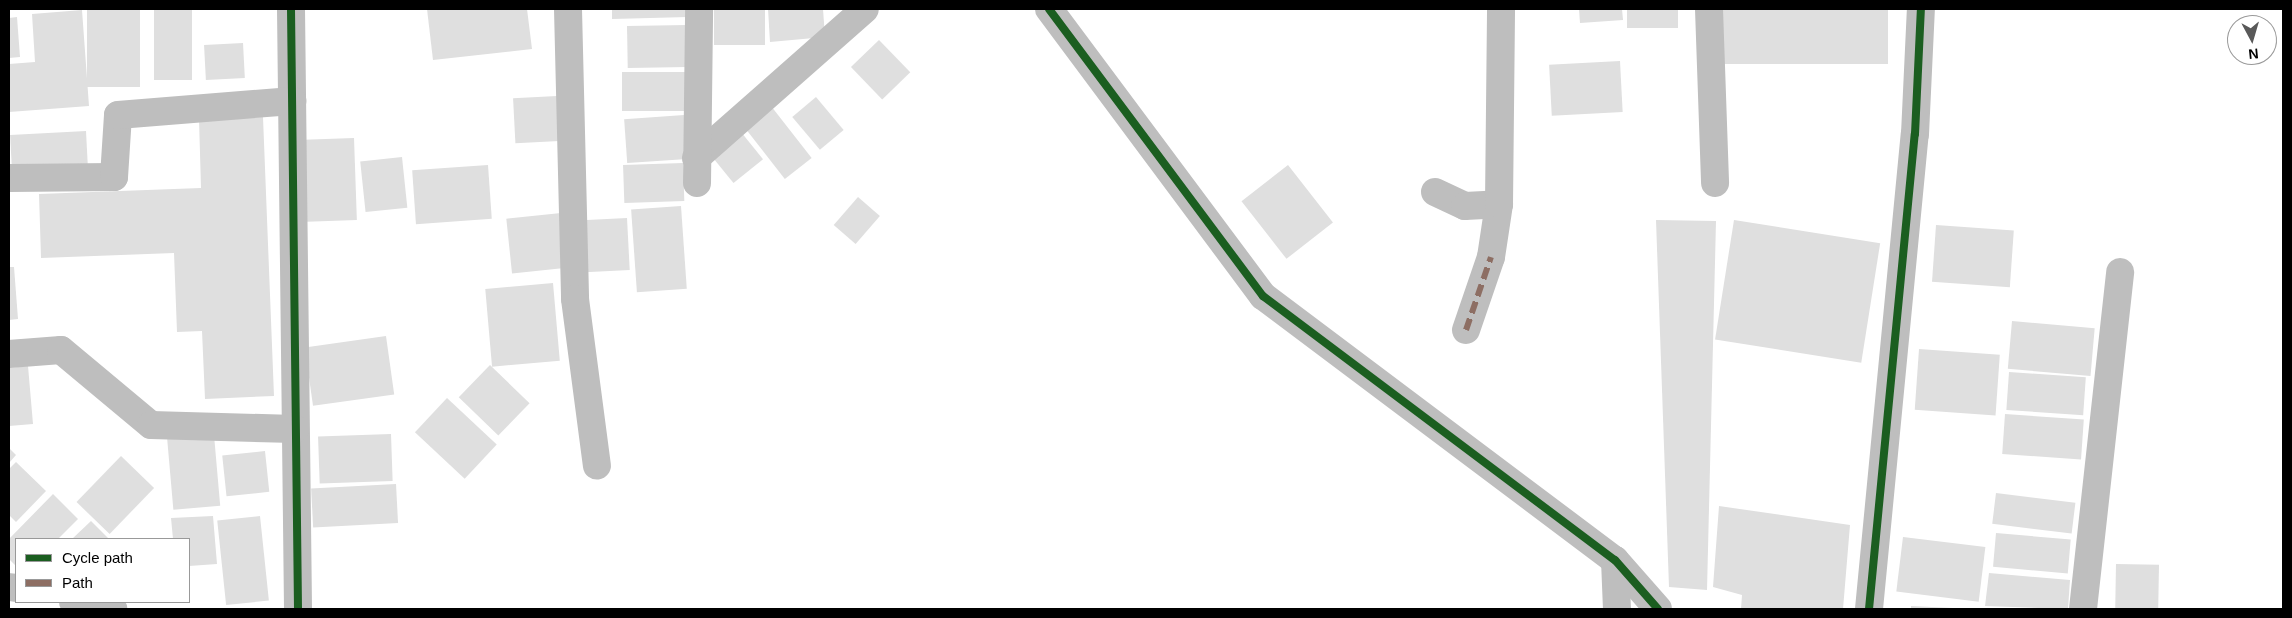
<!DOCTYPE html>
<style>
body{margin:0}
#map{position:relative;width:2292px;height:618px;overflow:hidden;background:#fff;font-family:Arial,sans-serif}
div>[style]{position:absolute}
.building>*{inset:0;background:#dfdfdf;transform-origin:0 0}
.minor>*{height:28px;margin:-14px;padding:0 14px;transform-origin:14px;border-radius:14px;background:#bebebe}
.quiet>*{height:6px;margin-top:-3px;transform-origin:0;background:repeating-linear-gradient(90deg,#8d6e63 0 12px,transparent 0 18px)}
.cycleway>*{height:8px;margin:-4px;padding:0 4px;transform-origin:4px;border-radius:4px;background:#1b5e20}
span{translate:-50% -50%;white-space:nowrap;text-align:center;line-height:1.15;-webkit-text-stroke:5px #fff;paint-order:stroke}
.frame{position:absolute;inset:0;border:10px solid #000;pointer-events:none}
.legend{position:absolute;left:15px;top:538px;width:175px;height:65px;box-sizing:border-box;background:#fff;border:1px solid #999;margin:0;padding:6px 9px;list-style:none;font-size:15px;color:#000}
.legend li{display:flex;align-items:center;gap:10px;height:25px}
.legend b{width:25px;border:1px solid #999}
.north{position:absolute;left:2227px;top:15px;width:50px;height:50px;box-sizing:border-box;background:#fff;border:1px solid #999;border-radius:50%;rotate:174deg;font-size:14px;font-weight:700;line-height:20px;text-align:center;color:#000}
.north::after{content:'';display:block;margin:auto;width:18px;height:22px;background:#595959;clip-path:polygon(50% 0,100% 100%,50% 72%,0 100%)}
</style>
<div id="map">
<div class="building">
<i style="left:87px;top:9px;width:53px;height:78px"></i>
<i style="left:154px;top:9px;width:38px;height:71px"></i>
<i style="clip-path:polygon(427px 9px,527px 9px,532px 49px,433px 60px)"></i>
<i style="clip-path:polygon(612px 9px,687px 9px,688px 17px,612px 19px)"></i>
<i style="left:714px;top:9px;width:51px;height:36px"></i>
<i style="clip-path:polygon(768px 9px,823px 9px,825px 37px,770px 42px)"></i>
<i style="clip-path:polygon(1579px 9px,1622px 9px,1623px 20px,1580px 23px)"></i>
<i style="left:1627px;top:9px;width:51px;height:19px"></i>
<i style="left:1722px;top:9px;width:166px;height:55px"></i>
<i style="clip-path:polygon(82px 10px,89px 106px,9px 112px,9px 64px,35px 62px,32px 14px)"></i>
<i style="clip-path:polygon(17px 17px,20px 57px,9px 58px,9px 18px)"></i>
<i style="left:687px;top:25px;width:42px;height:60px;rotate:89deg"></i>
<i style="left:879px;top:40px;width:45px;height:39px;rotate:46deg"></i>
<i style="left:243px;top:43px;width:35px;height:39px;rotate:87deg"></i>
<i style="left:1620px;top:61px;width:51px;height:71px;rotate:87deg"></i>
<i style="left:622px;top:72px;width:68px;height:39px"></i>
<i style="left:557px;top:96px;width:45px;height:44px;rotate:87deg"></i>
<i style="left:816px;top:97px;width:43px;height:31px;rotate:50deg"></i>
<i style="left:771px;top:106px;width:66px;height:34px;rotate:52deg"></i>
<i style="left:684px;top:115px;width:44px;height:60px;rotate:86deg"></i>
<i style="clip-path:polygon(263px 117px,274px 396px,205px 399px,202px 331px,177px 332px,174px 253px,41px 258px,39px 194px,201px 188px,199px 119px)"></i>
<i style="left:86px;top:131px;width:37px;height:76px;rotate:87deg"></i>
<i style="left:741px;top:132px;width:35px;height:38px;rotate:51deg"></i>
<i style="left:354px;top:138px;width:82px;height:50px;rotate:88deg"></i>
<i style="left:402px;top:157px;width:51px;height:42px;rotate:84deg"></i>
<i style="left:683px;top:163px;width:38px;height:60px;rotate:88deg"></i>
<i style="left:488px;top:165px;width:54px;height:76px;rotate:86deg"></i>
<i style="left:1288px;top:165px;width:73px;height:59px;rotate:52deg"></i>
<i style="left:858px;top:197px;width:29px;height:37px;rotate:41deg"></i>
<i style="left:681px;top:206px;width:83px;height:50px;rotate:86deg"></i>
<i style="left:561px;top:213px;width:55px;height:55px;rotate:84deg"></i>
<i style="left:627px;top:218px;width:52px;height:50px;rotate:87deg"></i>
<i style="clip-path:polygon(1656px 220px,1716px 221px,1707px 590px,1669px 587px)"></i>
<i style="left:1734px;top:220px;width:148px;height:121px;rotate:9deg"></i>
<i style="left:1936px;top:225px;width:78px;height:57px;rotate:4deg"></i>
<i style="clip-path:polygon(9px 267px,14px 267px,18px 319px,9px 320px)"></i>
<i style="left:553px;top:283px;width:78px;height:68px;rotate:85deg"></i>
<i style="left:2012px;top:321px;width:83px;height:48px;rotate:5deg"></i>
<i style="left:386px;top:336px;width:59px;height:82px;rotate:82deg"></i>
<i style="left:1919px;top:349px;width:81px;height:61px;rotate:4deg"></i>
<i style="left:490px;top:365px;width:55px;height:45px;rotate:44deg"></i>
<i style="clip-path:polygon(28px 366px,33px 424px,9px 426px,9px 368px)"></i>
<i style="left:2009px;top:372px;width:77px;height:38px;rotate:4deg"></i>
<i style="left:447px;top:398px;width:68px;height:47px;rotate:43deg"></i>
<i style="left:2005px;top:414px;width:79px;height:40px;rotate:4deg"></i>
<i style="left:391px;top:434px;width:47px;height:73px;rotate:88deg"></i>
<i style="left:214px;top:435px;width:71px;height:47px;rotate:85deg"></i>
<i style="clip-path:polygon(9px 448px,16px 455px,9px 463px)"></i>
<i style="left:265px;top:451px;width:41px;height:43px;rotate:84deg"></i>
<i style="left:121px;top:456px;width:46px;height:64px;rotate:44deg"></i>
<i style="clip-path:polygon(16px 462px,46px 491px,16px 522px,9px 515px,9px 469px)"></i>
<i style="left:396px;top:484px;width:39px;height:85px;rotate:87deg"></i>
<i style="left:1996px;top:493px;width:80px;height:31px;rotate:7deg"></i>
<i style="clip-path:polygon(53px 494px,78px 519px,58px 539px,16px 539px,16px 566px,9px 559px,9px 539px)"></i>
<i style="clip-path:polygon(1719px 506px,1850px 525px,1843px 609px,1741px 609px,1742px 595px,1713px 587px)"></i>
<i style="clip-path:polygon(213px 516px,217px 564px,189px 566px,189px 539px,173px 539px,171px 518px)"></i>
<i style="left:260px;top:516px;width:85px;height:43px;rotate:84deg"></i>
<i style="clip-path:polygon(91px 521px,109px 539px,72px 539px)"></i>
<i style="left:1996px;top:533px;width:75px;height:34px;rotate:5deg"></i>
<i style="left:1903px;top:537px;width:83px;height:55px;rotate:7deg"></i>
<i style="left:2116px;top:564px;width:43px;height:45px;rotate:1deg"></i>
<i style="clip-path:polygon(1989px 573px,2070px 580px,2068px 609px,1985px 606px)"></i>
<i style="clip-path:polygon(1911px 606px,1953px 608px,1953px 609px,1911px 609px)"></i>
</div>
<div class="minor">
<i style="left:291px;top:9px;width:600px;rotate:89.33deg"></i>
<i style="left:568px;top:9px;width:290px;rotate:88.6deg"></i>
<i style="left:575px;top:299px;width:168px;rotate:82.5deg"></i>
<i style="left:1049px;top:9px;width:358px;rotate:53.3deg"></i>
<i style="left:1263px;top:296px;width:440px;rotate:36.9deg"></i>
<i style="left:1615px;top:560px;width:65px;rotate:48.7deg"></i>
<i style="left:1709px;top:9px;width:174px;rotate:88deg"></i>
<i style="left:696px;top:158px;width:225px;rotate:-41.4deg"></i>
<i style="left:9px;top:178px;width:105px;rotate:-0.5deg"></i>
<i style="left:114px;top:177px;width:62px;rotate:-86.3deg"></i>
<i style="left:118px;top:115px;width:175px;rotate:-4.6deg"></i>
<i style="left:697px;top:183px;width:174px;rotate:-89.3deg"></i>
<i style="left:1435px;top:192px;width:33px;rotate:25deg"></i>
<i style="left:1465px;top:206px;width:34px;rotate:-3deg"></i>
<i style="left:1466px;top:330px;width:77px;rotate:-71.1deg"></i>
<i style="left:1491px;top:257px;width:54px;rotate:-81.4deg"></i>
<i style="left:1499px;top:204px;width:195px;rotate:-89.4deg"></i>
<i style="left:9px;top:354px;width:52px;rotate:-4.4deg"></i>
<i style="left:61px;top:350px;width:117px;rotate:39.8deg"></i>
<i style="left:151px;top:425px;width:144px;rotate:1.6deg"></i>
<i style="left:1615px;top:560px;width:49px;rotate:87.7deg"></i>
<i style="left:9px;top:587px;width:7px;rotate:8deg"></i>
<i style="left:73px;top:602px;width:41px;rotate:9.9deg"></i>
<i style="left:1869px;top:609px;width:477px;rotate:-84.5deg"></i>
<i style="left:1915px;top:134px;width:125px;rotate:-87.3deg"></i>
<i style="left:2083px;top:609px;width:339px;rotate:-83.7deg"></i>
</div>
<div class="quiet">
<i style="left:1466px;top:330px;width:77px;rotate:-71.1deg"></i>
</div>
<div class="cycleway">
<i style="left:291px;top:9px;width:600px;rotate:89.33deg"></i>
<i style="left:1049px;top:9px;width:358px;rotate:53.3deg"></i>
<i style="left:1263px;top:296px;width:440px;rotate:36.9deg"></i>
<i style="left:1615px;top:560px;width:65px;rotate:48.7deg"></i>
<i style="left:1869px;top:609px;width:477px;rotate:-84.5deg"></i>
<i style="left:1915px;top:134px;width:125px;rotate:-87.3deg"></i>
</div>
<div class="frame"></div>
<ul class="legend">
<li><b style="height:6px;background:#1b5e20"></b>Cycle path</li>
<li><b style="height:6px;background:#8d6e63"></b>Path</li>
</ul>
<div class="north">N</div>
</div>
